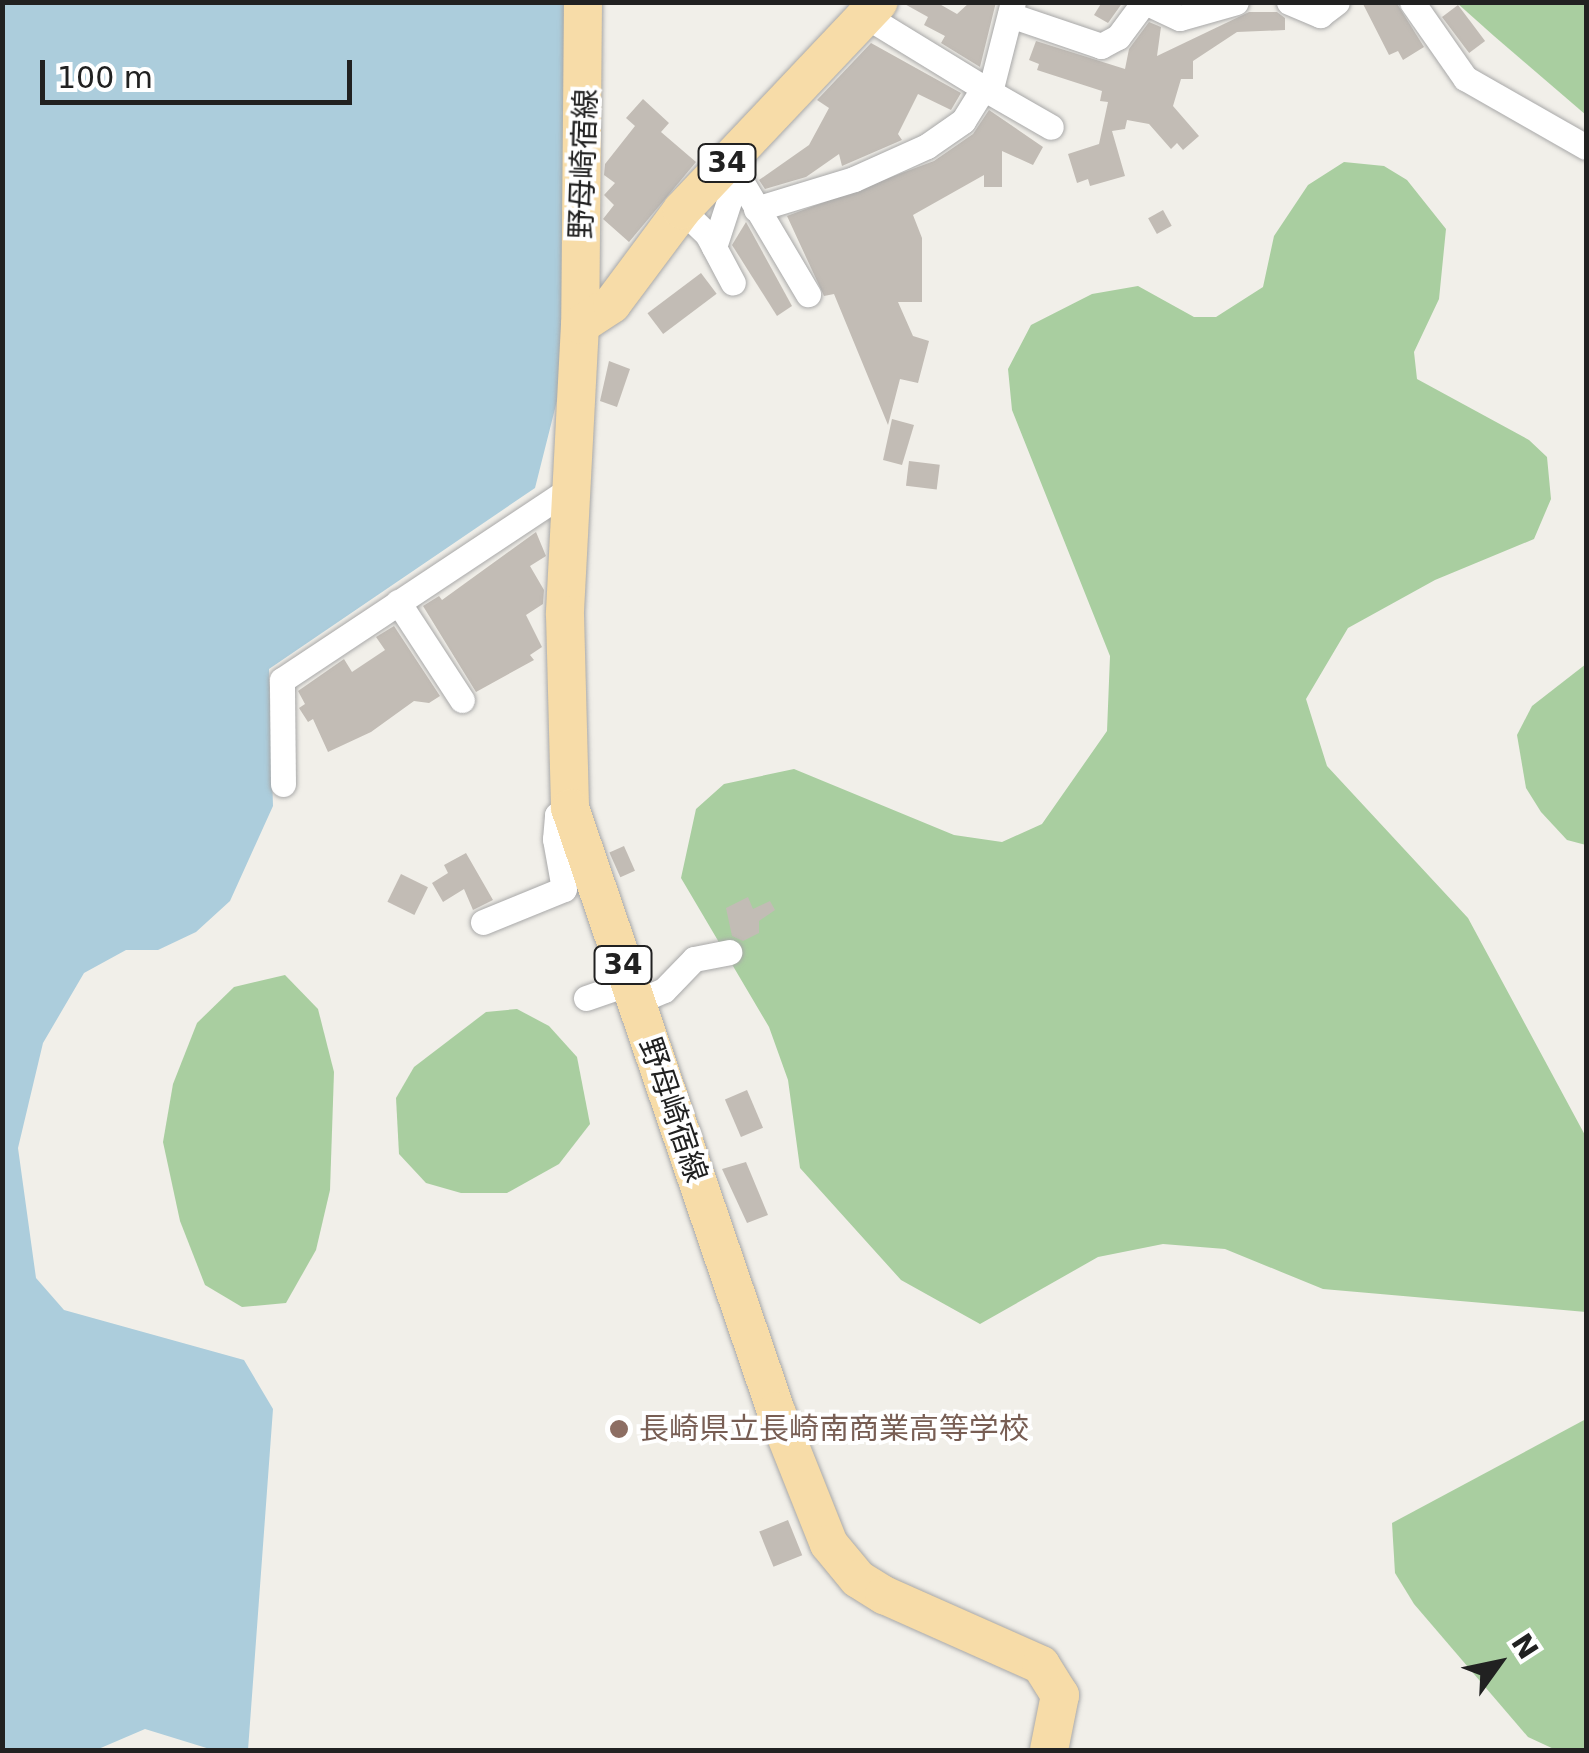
<!DOCTYPE html>
<meta charset="utf-8">
<style>
body{margin:0}
#map{position:relative;width:1589px;height:1753px;overflow:hidden;background:#f1efe9;font-family:"DejaVu Sans","Noto Sans JP",sans-serif}
div>[style]{position:absolute}
.forest>*{inset:0;background:#a9cea0}
.water>*{inset:0;background:#accddc}
.building>*{inset:0;background:#c2bcb5;transform-origin:0 0}
.roads{filter:drop-shadow(0 0 2px #a8a8a8) drop-shadow(0 0 2px #a8a8a8)}
.street>*{height:25px;margin:-12.5px;padding:0 12.5px;transform-origin:12.5px;border-radius:12.5px;background:#fff}
.primary>*{height:38px;margin:-19px;padding:0 19px;transform-origin:19px;border-radius:19px;background:#f7dca8}
.dots>*{width:28px;height:28px;translate:-50% -50%;box-sizing:border-box;border:5px solid #fff;border-radius:50%}
span{translate:-50% -50%;white-space:nowrap;text-align:center;line-height:1.15;-webkit-text-stroke:8px #fff;paint-order:stroke}
.shield-label span{padding:2px 8px;background:#fff;border:2px solid;border-radius:8px;-webkit-text-stroke-width:0}
.shield-label{font-size:28px;color:#212121;font-weight:700}
.street-label{font-size:30px;color:#212121}
.education-label{font-size:30px;color:#785e54}
.left{translate:0 -50%;text-align:left}
.frame{position:absolute;inset:0;border:5px solid #212121;pointer-events:none}
.north{position:absolute;left:1449px;top:1613px;width:100px;height:100px;-webkit-text-stroke:8px #fff;paint-order:stroke;rotate:57deg;font-size:28px;font-weight:700;line-height:40px;text-align:center;color:#212121}
.north::after{content:'';display:block;margin:auto;width:35px;height:45px;background:#212121;clip-path:polygon(50% 0,100% 100%,50% 72%,0 100%)}
.scale{position:absolute;left:40px;top:60px;width:312px;height:45px;box-sizing:border-box;border:5px solid #212121;border-top:0;padding-left:12px;font-size:30px;line-height:35px;white-space:nowrap;color:#212121;-webkit-text-stroke:8px #fff;paint-order:stroke}
</style>
<div id="map">
<div class="forest">
<i style="clip-path:polygon(1457px 3px,1586px 3px,1586px 115px,1494px 36px)"></i>
<i style="clip-path:polygon(1344px 162px,1384px 166px,1407px 180px,1446px 229px,1439px 299px,1414px 352px,1417px 379px,1529px 440px,1547px 457px,1551px 499px,1534px 539px,1435px 580px,1348px 628px,1306px 699px,1327px 766px,1468px 918px,1586px 1137px,1586px 1312px,1323px 1289px,1225px 1249px,1163px 1244px,1098px 1257px,980px 1324px,901px 1280px,800px 1168px,788px 1080px,769px 1027px,681px 878px,696px 809px,724px 784px,794px 769px,954px 835px,1002px 842px,1042px 824px,1107px 731px,1110px 656px,1012px 410px,1008px 369px,1031px 325px,1092px 294px,1138px 286px,1194px 317px,1216px 317px,1263px 287px,1274px 236px,1308px 185px)"></i>
<i style="clip-path:polygon(1586px 664px,1586px 845px,1567px 840px,1541px 812px,1526px 788px,1517px 735px,1532px 706px)"></i>
<i style="clip-path:polygon(285px 975px,318px 1009px,334px 1072px,330px 1190px,316px 1250px,286px 1303px,242px 1307px,205px 1285px,180px 1221px,163px 1142px,173px 1084px,197px 1023px,234px 987px)"></i>
<i style="clip-path:polygon(517px 1009px,549px 1026px,577px 1057px,590px 1124px,559px 1164px,507px 1193px,461px 1193px,426px 1183px,399px 1154px,396px 1098px,414px 1067px,486px 1012px)"></i>
<i style="clip-path:polygon(1586px 1419px,1586px 1750px,1556px 1750px,1528px 1737px,1414px 1604px,1395px 1573px,1392px 1523px)"></i>
</div>
<div class="water">
<i style="clip-path:polygon(3px 3px,572px 3px,565px 369px,535px 488px,269px 669px,273px 806px,230px 901px,196px 932px,158px 950px,126px 950px,84px 973px,43px 1043px,18px 1148px,36px 1278px,64px 1310px,244px 1360px,273px 1409px,248px 1750px,213px 1750px,145px 1729px,96px 1750px,3px 1750px)"></i>
</div>
<div class="building">
<i style="clip-path:polygon(901px 2px,936px 2px,957px 14px,970px 2px,996px 2px,980px 67px,941px 43px,945px 36px,924px 25px,928px 17px)"></i>
<i style="clip-path:polygon(1102px 2px,1123px 2px,1108px 23px,1094px 15px)"></i>
<i style="clip-path:polygon(1362px 2px,1396px 2px,1424px 47px,1403px 60px,1398px 51px,1389px 55px)"></i>
<i style="left:1458px;top:5px;width:45px;height:20px;rotate:53deg"></i>
<i style="clip-path:polygon(1249px 12px,1277px 12px,1285px 18px,1285px 30px,1237px 32px,1193px 61px,1193px 79px,1181px 79px,1173px 106px,1199px 136px,1183px 150px,1177px 143px,1171px 149px,1149px 124px,1127px 120px,1125px 129px,1112px 131px,1125px 176px,1090px 186px,1088px 179px,1077px 183px,1068px 154px,1099px 144px,1108px 102px,1100px 101px,1102px 91px,1037px 70px,1039px 64px,1029px 60px,1036px 41px,1125px 69px,1129px 49px,1149px 22px,1161px 27px,1157px 56px)"></i>
<i style="clip-path:polygon(871px 43px,961px 93px,951px 110px,918px 94px,898px 134px,902px 140px,842px 166px,839px 154px,806px 177px,765px 189px,759px 180px,809px 145px,829px 108px,817px 100px)"></i>
<i style="clip-path:polygon(643px 99px,669px 123px,661px 132px,696px 162px,629px 242px,603px 219px,614px 205px,604px 195px,615px 183px,604px 175px,605px 164px,635px 126px,626px 118px)"></i>
<i style="clip-path:polygon(989px 110px,1043px 147px,1033px 165px,1002px 151px,1002px 187px,984px 187px,984px 175px,913px 215px,922px 238px,922px 302px,898px 302px,913px 336px,929px 341px,918px 383px,900px 379px,888px 425px,834px 294px,824px 296px,787px 216px,934px 161px,973px 134px)"></i>
<i style="left:1163px;top:210px;width:18px;height:17px;rotate:61deg"></i>
<i style="clip-path:polygon(746px 222px,792px 306px,777px 316px,732px 245px)"></i>
<i style="left:701px;top:273px;width:26px;height:67px;rotate:53deg"></i>
<i style="clip-path:polygon(609px 361px,630px 369px,617px 407px,600px 401px)"></i>
<i style="clip-path:polygon(892px 419px,914px 425px,902px 465px,883px 460px)"></i>
<i style="left:909px;top:461px;width:31px;height:25px;rotate:7deg"></i>
<i style="clip-path:polygon(536px 532px,546px 556px,530px 566px,544px 590px,543px 604px,526px 615px,542px 647px,530px 655px,534px 660px,476px 692px,423px 606px,439px 596px,442px 600px)"></i>
<i style="clip-path:polygon(394px 626px,440px 696px,429px 703px,414px 701px,371px 732px,328px 752px,313px 719px,308px 722px,299px 708px,305px 704px,298px 691px,344px 659px,352px 672px,385px 650px,376px 637px)"></i>
<i style="left:624px;top:846px;width:27px;height:16px;rotate:66deg"></i>
<i style="clip-path:polygon(466px 853px,493px 900px,473px 910px,464px 889px,443px 902px,432px 883px,448px 873px,444px 865px)"></i>
<i style="left:401px;top:874px;width:30px;height:31px;rotate:26deg"></i>
<i style="clip-path:polygon(748px 897px,753px 909px,770px 901px,775px 910px,759px 921px,759px 933px,743px 941px,732px 936px,726px 908px)"></i>
<i style="left:747px;top:1090px;width:41px;height:24px;rotate:67deg"></i>
<i style="clip-path:polygon(746px 1162px,768px 1215px,747px 1223px,722px 1169px)"></i>
<i style="left:788px;top:1520px;width:38px;height:31px;rotate:68deg"></i>
</div>
<div class="roads">
<div class="street">
<i style="left:1145px;top:2px;width:38px;rotate:25deg"></i>
<i style="left:1180px;top:18px;width:58px;rotate:-15.9deg"></i>
<i style="left:1289px;top:2px;width:34px;rotate:23deg"></i>
<i style="left:1320px;top:15px;width:21px;rotate:-37deg"></i>
<i style="left:1412px;top:2px;width:93px;rotate:55.1deg"></i>
<i style="left:1465px;top:78px;width:139px;rotate:29.7deg"></i>
<i style="left:1010px;top:15px;width:96px;rotate:18.8deg"></i>
<i style="left:1101px;top:46px;width:19px;rotate:-28deg"></i>
<i style="left:1118px;top:37px;width:44px;rotate:-53.4deg"></i>
<i style="left:866px;top:16px;width:145px;rotate:31.5deg"></i>
<i style="left:990px;top:92px;width:93px;rotate:-75.7deg"></i>
<i style="left:990px;top:92px;width:70px;rotate:29.8deg"></i>
<i style="left:729px;top:161px;width:155px;rotate:59.3deg"></i>
<i style="left:756px;top:209px;width:102px;rotate:-17deg"></i>
<i style="left:854px;top:179px;width:80px;rotate:-24.3deg"></i>
<i style="left:927px;top:146px;width:44px;rotate:-34.8deg"></i>
<i style="left:963px;top:121px;width:39px;rotate:-58deg"></i>
<i style="left:682px;top:210px;width:35px;rotate:44deg"></i>
<i style="left:707px;top:234px;width:55px;rotate:62deg"></i>
<i style="left:714px;top:247px;width:58px;rotate:-71.9deg"></i>
<i style="left:732px;top:192px;width:23px;rotate:-130deg"></i>
<i style="left:398px;top:602px;width:117px;rotate:56.9deg"></i>
<i style="left:283px;top:784px;width:104px;rotate:-90.6deg"></i>
<i style="left:282px;top:680px;width:342px;rotate:-33.6deg"></i>
<i style="left:483px;top:922px;width:87px;rotate:-22.2deg"></i>
<i style="left:564px;top:889px;width:51px;rotate:-100.2deg"></i>
<i style="left:555px;top:839px;width:24px;rotate:-85deg"></i>
<i style="left:557px;top:815px;width:15px;rotate:-28deg"></i>
<i style="left:586px;top:998px;width:46px;rotate:-19.2deg"></i>
<i style="left:636px;top:1002px;width:30px;rotate:-23deg"></i>
<i style="left:664px;top:990px;width:43px;rotate:-45.9deg"></i>
<i style="left:694px;top:959px;width:36px;rotate:-11deg"></i>
</div>
<div class="primary">
<i style="left:583px;top:2px;width:323px;rotate:90.5deg"></i>
<i style="left:580px;top:325px;width:290px;rotate:93deg"></i>
<i style="left:565px;top:615px;width:193px;rotate:88.5deg"></i>
<i style="left:570px;top:808px;width:637px;rotate:71.14deg"></i>
<i style="left:776px;top:1411px;width:143px;rotate:68.3deg"></i>
<i style="left:829px;top:1544px;width:45px;rotate:50.4deg"></i>
<i style="left:858px;top:1579px;width:31px;rotate:32deg"></i>
<i style="left:884px;top:1595px;width:172px;rotate:24deg"></i>
<i style="left:1041px;top:1665px;width:36px;rotate:58deg"></i>
<i style="left:1060px;top:1695px;width:56px;rotate:101.3deg"></i>
<i style="left:580px;top:325px;width:38px;rotate:-33deg"></i>
<i style="left:612px;top:304px;width:117px;rotate:-53.3deg"></i>
<i style="left:682px;top:210px;width:286px;rotate:-46.6deg"></i>
</div>
</div>
<div class="dots">
<i style="left:619px;top:1429px;background:#8d6e63"></i>
</div>
<div class="shield-label">
<span style="left:727px;top:163px">34</span>
<span style="left:623px;top:965px">34</span>
</div>
<div class="street-label">
<span style="left:584px;top:164px;rotate:-88deg">野母崎宿線</span>
<span style="left:673px;top:1110px;rotate:71deg">野母崎宿線</span>
</div>
<div class="education-label">
<span class="left" style="left:639px;top:1429px">長崎県立長崎南商業高等学校</span>
</div>
<div class="frame"></div>
<div class="north">N</div>
<div class="scale">100 m</div>
</div>
